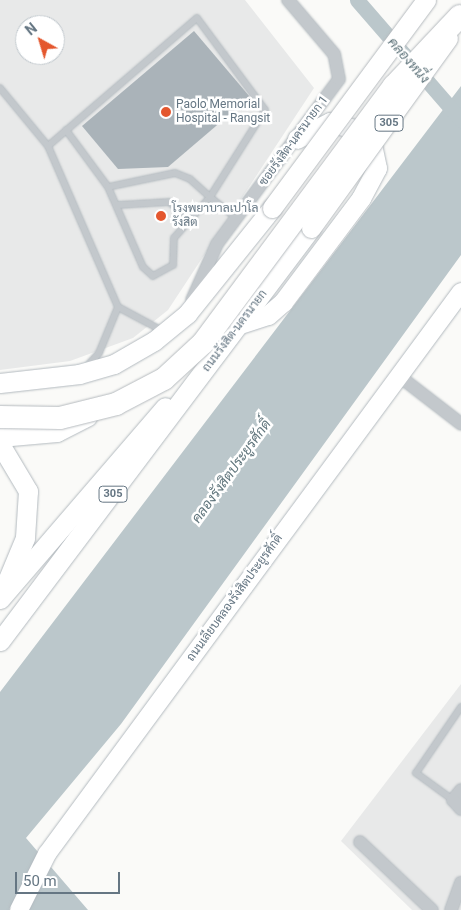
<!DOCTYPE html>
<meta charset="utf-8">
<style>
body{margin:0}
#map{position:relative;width:461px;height:910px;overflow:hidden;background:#fafaf8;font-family:Roboto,Sarabun,sans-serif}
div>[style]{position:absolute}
.built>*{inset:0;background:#e8e9e9}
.water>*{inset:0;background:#bbc7cb}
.canal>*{height:15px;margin:-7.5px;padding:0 7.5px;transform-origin:7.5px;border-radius:7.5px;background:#bbc7cb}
.building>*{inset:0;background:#aab3b9}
.roads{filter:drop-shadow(0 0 1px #b3babf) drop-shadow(0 0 1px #b3babf)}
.lane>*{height:6px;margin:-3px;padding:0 3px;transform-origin:3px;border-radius:3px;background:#c3c8cc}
.street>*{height:12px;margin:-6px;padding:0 6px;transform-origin:6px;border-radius:6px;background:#c3c8cc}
.secondary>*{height:18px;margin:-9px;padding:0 9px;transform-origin:9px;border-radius:9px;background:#fff}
.primary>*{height:19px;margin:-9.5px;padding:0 9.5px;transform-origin:9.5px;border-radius:9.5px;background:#fff}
.highway>*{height:22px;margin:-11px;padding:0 11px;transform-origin:11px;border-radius:11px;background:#fff}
.bridges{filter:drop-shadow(0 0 1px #b5babe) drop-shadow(0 0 1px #b5babe)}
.primary-bridge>*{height:19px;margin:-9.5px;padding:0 9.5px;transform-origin:9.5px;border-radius:9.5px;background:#fff}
.highway-bridge>*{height:22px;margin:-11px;padding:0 11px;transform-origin:11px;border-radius:11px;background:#fff}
.dots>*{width:14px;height:14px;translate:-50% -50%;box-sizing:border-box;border:2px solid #fff;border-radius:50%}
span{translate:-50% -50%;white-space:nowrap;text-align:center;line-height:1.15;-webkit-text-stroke:5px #fff;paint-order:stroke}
.shield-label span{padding:1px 4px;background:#fff;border:1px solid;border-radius:4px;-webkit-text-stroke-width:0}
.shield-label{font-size:11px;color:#657683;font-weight:700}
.poi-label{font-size:12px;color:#657683}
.left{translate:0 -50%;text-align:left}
.street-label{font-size:12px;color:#657683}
.water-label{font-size:14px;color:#60757c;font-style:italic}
.north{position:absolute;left:15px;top:15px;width:50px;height:50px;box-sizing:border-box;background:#fff;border:1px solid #c1c8cd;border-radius:50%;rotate:321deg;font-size:14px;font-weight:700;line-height:20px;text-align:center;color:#657683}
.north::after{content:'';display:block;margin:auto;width:18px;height:22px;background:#e4572e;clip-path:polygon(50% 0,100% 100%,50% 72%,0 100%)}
.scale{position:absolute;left:15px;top:872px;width:105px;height:22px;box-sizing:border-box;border:2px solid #657683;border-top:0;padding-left:6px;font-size:15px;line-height:18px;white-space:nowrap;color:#657683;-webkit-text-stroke:4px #fff;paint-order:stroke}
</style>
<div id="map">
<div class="built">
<i style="clip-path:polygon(evenodd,0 0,245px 0,314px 88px,168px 310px,133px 338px,70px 361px,0 370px,0 0,25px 25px,55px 25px,55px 55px,25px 55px,25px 25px)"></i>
<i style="clip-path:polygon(461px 684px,461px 910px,412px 910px,341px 841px)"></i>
</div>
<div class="water">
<i style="clip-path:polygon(461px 86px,461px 255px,121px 724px,26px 838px,88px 910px,0 910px,0 692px)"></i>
</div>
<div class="canal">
<i style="left:357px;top:0;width:159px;rotate:49.1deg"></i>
</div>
<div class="building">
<i style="clip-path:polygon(194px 31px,250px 97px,168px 167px,118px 169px,82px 126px)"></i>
</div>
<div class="roads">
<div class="lane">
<i style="left:0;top:88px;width:75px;rotate:50.4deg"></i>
<i style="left:48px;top:146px;width:176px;rotate:66.5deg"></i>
<i style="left:118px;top:307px;width:49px;rotate:28.1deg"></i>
<i style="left:66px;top:130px;width:71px;rotate:53.6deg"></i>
<i style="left:108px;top:187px;width:87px;rotate:66.4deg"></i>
<i style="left:143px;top:267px;width:13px;rotate:42deg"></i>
<i style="left:153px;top:276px;width:23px;rotate:-29deg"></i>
<i style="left:173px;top:265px;width:27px;rotate:-88deg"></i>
<i style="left:174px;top:238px;width:55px;rotate:-48.7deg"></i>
<i style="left:210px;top:197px;width:27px;rotate:-138deg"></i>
<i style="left:190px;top:179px;width:16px;rotate:-158deg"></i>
<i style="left:175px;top:173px;width:68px;rotate:168.2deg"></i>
<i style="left:48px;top:146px;width:196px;rotate:-40.7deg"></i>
<i style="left:197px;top:18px;width:114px;rotate:53.5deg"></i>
<i style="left:265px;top:110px;width:103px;rotate:122.3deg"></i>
<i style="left:210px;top:197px;width:35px;rotate:39deg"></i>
<i style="left:118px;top:205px;width:51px;rotate:-3.4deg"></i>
<i style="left:169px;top:202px;width:29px;rotate:38deg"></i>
<i style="left:86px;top:367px;width:19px;rotate:-47deg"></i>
<i style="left:99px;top:353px;width:50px;rotate:-67.6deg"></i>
<i style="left:453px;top:800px;width:46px;rotate:-143.9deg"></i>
<i style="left:416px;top:773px;width:80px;rotate:-55.7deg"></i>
</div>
<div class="street">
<i style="left:192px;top:300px;width:61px;rotate:-65.9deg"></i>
<i style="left:217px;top:244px;width:205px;rotate:-53.5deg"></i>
<i style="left:339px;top:79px;width:25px;rotate:-101deg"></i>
<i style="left:334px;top:54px;width:71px;rotate:-130.4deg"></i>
<i style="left:399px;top:376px;width:78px;rotate:37.7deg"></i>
<i style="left:461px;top:790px;width:13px;rotate:129deg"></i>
<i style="left:453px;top:800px;width:12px;rotate:48deg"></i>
<i style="left:360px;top:842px;width:99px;rotate:43.4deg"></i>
<i style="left:451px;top:910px;width:29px;rotate:-70deg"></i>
</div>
<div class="secondary">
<i style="left:19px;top:910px;width:63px;rotate:-63.4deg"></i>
<i style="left:47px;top:854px;width:698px;rotate:-53.62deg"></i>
</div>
<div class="primary">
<i style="left:240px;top:324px;width:29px;rotate:-18deg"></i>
<i style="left:268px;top:315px;width:20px;rotate:-41deg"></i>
<i style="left:283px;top:302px;width:130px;rotate:-53.1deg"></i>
<i style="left:361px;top:198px;width:34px;rotate:-62deg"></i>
<i style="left:377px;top:168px;width:24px;rotate:-102deg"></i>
<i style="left:372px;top:145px;width:24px;rotate:-138deg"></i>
<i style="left:354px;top:129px;width:25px;rotate:-164deg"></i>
<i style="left:330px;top:122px;width:37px;rotate:153deg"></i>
<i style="left:0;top:383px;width:80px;rotate:-6.5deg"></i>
<i style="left:79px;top:374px;width:36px;rotate:-16deg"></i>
<i style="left:114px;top:364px;width:46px;rotate:-29.9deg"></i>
<i style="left:154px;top:341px;width:43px;rotate:-39.3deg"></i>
<i style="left:187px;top:314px;width:136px;rotate:-51.3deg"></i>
<i style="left:0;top:444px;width:55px;rotate:59.2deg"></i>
<i style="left:28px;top:491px;width:47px;rotate:93.7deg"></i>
<i style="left:25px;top:538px;width:47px;rotate:112.7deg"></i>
<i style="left:0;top:599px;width:253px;rotate:-49.3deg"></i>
<i style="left:0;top:641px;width:517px;rotate:-53.02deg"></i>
</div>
<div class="highway">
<i style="left:0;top:436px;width:57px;rotate:-5deg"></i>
<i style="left:57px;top:431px;width:33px;rotate:-27deg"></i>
</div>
</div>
<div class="bridges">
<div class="primary-bridge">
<i style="left:272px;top:208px;width:259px;rotate:-53.5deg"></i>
<i style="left:311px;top:228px;width:234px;rotate:-54.2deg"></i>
</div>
<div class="highway-bridge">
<i style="left:0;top:417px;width:60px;rotate:1deg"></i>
<i style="left:60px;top:418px;width:58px;rotate:-14deg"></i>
<i style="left:116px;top:404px;width:54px;rotate:-27.5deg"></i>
<i style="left:164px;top:379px;width:53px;rotate:-42.7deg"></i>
<i style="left:203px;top:343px;width:320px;rotate:-53.4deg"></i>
<i style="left:394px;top:86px;width:96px;rotate:-46.7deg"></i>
</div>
</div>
<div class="dots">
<i style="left:166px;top:112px;background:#e4572e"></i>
<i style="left:161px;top:216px;background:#e4572e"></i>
</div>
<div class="shield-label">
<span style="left:389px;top:123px">305</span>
<span style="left:113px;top:494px">305</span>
</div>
<div class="poi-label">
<span class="left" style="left:176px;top:112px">Paolo Memorial<br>Hospital - Rangsit</span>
<span class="left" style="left:172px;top:216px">โรงพยาบาลเปาโล<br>รังสิต</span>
</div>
<div class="street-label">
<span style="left:294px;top:141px;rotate:-54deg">ซอยรังสิต-นครนายก 1</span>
<span style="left:235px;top:331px;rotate:-53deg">ถนนรังสิต-นครนายก</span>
<span style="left:235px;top:598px;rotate:-54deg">ถนนเลียบคลองรังสิตประยูรศักดิ์</span>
</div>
<div class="water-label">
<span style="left:409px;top:60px;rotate:49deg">คลองหนึ่ง</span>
<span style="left:231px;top:471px;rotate:-54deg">คลองรังสิตประยูรศักดิ์</span>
</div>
<div class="north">N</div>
<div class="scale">50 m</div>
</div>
